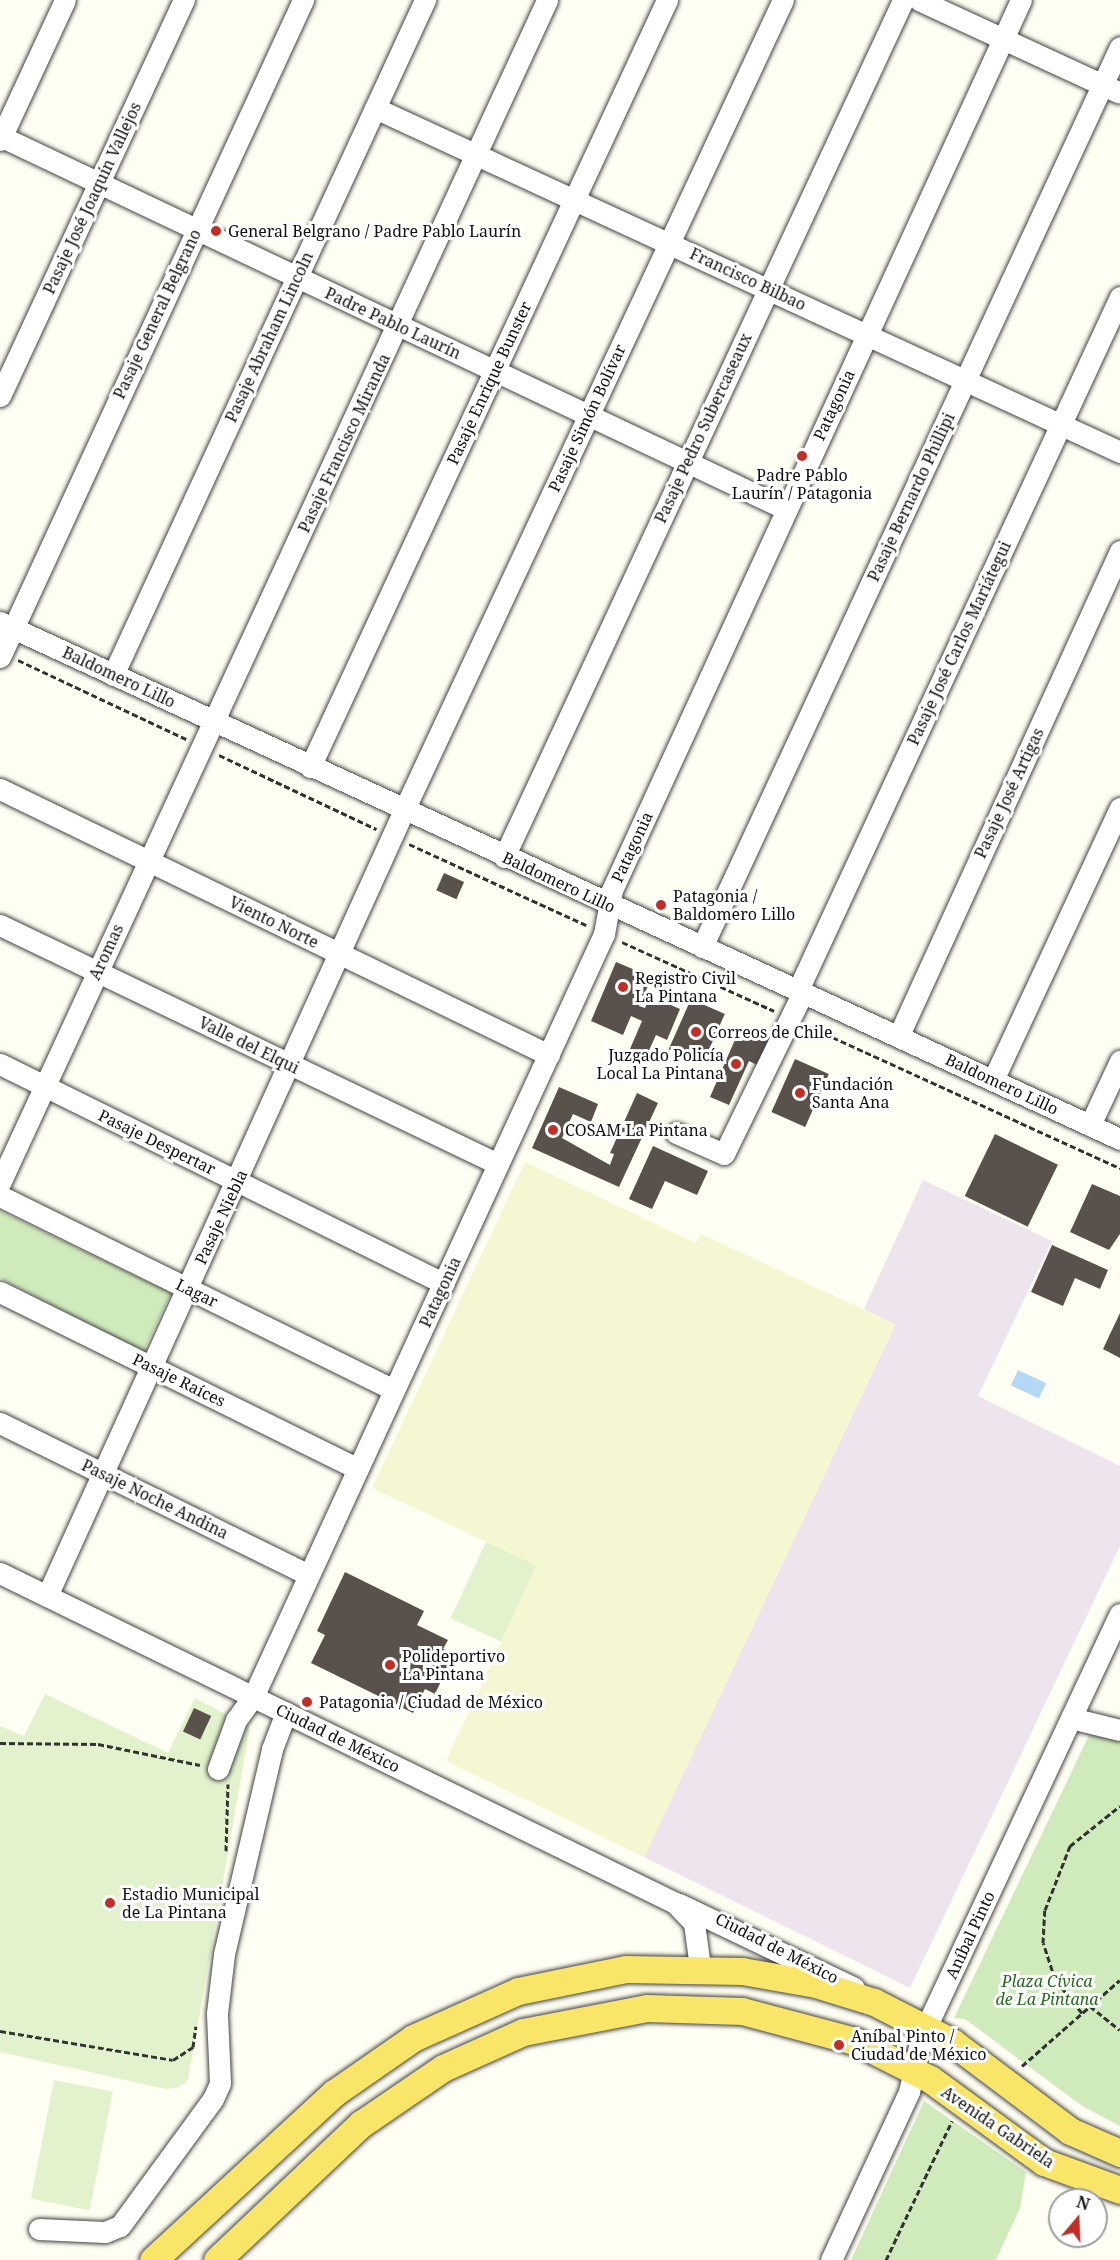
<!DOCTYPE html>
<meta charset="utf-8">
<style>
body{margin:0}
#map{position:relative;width:1120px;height:2260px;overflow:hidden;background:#fffef2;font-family:"Noto Serif",serif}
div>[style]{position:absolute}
.industrial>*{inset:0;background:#eee4ee}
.farmland>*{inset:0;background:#f5f6d2}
.green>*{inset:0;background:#cfebbb}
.pitch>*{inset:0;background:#e1f2cd;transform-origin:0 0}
.water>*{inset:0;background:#b6d8f7;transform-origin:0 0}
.building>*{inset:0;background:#59524c;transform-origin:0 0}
.path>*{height:3px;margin-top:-1.5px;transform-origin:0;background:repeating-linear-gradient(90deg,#323232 0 6px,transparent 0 9px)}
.roads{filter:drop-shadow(0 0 2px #434343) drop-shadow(0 0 2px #434343)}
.minor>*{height:21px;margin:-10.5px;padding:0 10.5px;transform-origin:10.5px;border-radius:10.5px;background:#fff}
.major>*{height:27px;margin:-13.5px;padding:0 13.5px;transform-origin:13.5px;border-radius:13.5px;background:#f9e568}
.dots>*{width:16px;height:16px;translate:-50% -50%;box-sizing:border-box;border:3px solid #fff;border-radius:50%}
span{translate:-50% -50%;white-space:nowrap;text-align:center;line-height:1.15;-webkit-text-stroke:6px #fff;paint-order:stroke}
.street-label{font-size:16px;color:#101010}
.poi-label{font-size:16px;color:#101010}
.left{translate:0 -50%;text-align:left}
.right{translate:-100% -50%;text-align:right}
.park-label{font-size:16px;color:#26691e;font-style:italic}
.north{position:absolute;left:1048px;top:2188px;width:60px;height:60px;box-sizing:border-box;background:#fff;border:2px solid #9f9f9f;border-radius:50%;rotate:19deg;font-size:16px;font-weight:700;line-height:24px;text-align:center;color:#101010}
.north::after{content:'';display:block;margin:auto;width:21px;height:27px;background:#c22d25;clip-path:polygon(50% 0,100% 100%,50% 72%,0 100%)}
</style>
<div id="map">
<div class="industrial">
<i style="clip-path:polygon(923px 1180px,1052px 1241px,978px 1396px,1120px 1466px,1120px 1546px,910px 1988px,644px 1857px,895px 1325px,864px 1309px)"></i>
</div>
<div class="farmland">
<i style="clip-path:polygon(525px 1162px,696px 1243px,701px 1234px,895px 1324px,644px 1857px,446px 1761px,537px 1566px,372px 1488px)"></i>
</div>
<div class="green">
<i style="clip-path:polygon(0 1211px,171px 1293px,143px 1352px,0 1278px)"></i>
<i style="clip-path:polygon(1092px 1729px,1120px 1736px,1120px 2126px,1082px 2106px,965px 2019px,954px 2018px)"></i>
<i style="clip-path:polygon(924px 2101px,1026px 2172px,1020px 2208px,996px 2260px,851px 2260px)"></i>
</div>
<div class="pitch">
<i style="left:486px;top:1542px;width:56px;height:84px;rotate:25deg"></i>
<i style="clip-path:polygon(45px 1694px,168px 1753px,195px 1698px,250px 1727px,188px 2080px,179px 2087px,166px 2089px,0 2052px,0 1726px,24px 1736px)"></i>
<i style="left:54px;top:2080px;width:60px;height:121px;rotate:11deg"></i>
</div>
<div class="water">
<i style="left:1018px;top:1370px;width:31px;height:17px;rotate:25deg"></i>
</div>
<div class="building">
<i style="left:444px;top:873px;width:22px;height:19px;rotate:24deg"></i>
<i style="clip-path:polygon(616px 962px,652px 977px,639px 1006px,645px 1008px,650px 996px,680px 1009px,667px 1040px,656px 1035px,646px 1057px,630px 1049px,642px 1021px,631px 1016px,623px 1035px,591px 1021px)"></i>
<i style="left:691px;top:999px;width:37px;height:55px;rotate:24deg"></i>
<i style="clip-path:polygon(741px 1026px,775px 1040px,763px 1068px,749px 1061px,729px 1105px,710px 1097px)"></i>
<i style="left:795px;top:1059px;width:37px;height:58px;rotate:24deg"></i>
<i style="clip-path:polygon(559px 1087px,598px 1104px,591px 1122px,573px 1114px,562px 1138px,610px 1165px,614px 1154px,610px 1153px,637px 1093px,658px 1103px,619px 1187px,532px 1148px)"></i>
<i style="left:995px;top:1134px;width:70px;height:69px;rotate:26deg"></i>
<i style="clip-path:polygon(653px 1146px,708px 1171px,697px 1195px,665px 1181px,652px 1209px,629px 1199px)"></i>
<i style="clip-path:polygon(1092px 1184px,1120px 1196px,1120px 1234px,1109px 1250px,1070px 1232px)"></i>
<i style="clip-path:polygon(1052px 1245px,1108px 1270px,1100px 1289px,1075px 1278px,1063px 1306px,1031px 1292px)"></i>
<i style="clip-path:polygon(1120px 1313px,1120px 1358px,1103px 1349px)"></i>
<i style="clip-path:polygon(345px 1572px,424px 1611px,417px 1625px,448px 1640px,443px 1649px,454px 1654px,435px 1694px,425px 1689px,413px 1713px,311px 1663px,325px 1635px,317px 1631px)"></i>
<i style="left:194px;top:1708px;width:19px;height:26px;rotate:25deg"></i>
</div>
<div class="path">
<i style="left:18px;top:660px;width:186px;rotate:25.2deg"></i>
<i style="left:219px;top:755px;width:174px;rotate:25.2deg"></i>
<i style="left:409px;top:844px;width:195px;rotate:24.6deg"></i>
<i style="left:622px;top:942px;width:167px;rotate:24.4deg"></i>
<i style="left:808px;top:1026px;width:343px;rotate:24.5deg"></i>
<i style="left:0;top:1743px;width:98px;rotate:0.6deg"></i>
<i style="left:98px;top:1744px;width:104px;rotate:11.6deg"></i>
<i style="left:226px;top:1851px;width:67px;rotate:-88.3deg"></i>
<i style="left:1090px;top:2006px;width:38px;rotate:39deg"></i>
<i style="left:1082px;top:2013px;width:43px;rotate:-128.5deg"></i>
<i style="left:1055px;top:1979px;width:38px;rotate:-108deg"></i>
<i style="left:1043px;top:1943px;width:33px;rotate:-87deg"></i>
<i style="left:1045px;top:1910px;width:69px;rotate:-68.7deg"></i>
<i style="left:1070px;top:1846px;width:64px;rotate:-38.7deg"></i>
<i style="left:0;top:2031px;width:175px;rotate:9.5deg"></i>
<i style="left:173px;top:2060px;width:24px;rotate:-33deg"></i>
<i style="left:193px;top:2047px;width:21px;rotate:-82deg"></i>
<i style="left:1022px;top:2066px;width:130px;rotate:-41.3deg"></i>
<i style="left:886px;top:2260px;width:154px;rotate:-64.6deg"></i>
</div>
<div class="roads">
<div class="minor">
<i style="left:919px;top:0;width:221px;rotate:24.8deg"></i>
<i style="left:375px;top:108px;width:821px;rotate:24.78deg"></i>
<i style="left:0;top:136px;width:870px;rotate:25.39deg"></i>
<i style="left:0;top:140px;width:154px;rotate:-65.1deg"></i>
<i style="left:0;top:396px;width:437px;rotate:-65.1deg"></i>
<i style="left:0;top:622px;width:1234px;rotate:24.78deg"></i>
<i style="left:0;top:657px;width:724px;rotate:-65.24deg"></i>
<i style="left:113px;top:675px;width:744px;rotate:-65.19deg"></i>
<i style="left:310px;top:767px;width:846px;rotate:-65.04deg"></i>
<i style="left:0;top:789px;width:610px;rotate:25.85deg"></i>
<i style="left:504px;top:857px;width:945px;rotate:-65.03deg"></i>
<i style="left:0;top:925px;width:552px;rotate:25.64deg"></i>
<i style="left:702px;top:947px;width:992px;rotate:-65.09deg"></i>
<i style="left:798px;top:990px;width:764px;rotate:-65.08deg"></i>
<i style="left:899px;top:1035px;width:532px;rotate:-65.46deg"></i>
<i style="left:0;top:1064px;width:495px;rotate:26.3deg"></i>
<i style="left:993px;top:1080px;width:300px;rotate:-65deg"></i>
<i style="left:1090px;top:1125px;width:71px;rotate:-64.9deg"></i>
<i style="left:676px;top:1133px;width:52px;rotate:23.6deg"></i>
<i style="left:724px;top:1154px;width:180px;rotate:-64deg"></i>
<i style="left:0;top:1183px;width:1303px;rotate:-65.18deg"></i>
<i style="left:0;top:1196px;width:439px;rotate:26.2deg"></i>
<i style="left:0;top:1292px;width:399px;rotate:26.3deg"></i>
<i style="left:0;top:1423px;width:344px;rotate:26.2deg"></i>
<i style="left:0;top:1573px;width:751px;rotate:26.05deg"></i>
<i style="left:675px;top:1903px;width:28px;rotate:46deg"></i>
<i style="left:694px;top:1923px;width:44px;rotate:82.2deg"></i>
<i style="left:47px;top:1596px;width:863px;rotate:-65.57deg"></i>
<i style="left:404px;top:810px;width:894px;rotate:-64.93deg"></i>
<i style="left:1071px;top:1718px;width:50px;rotate:13.8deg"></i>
<i style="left:218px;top:1769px;width:52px;rotate:-69.8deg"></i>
<i style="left:236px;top:1720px;width:29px;rotate:-54deg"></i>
<i style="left:253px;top:1697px;width:840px;rotate:-65.3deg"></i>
<i style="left:604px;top:934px;width:45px;rotate:-79.7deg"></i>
<i style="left:612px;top:890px;width:979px;rotate:-65.32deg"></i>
<i style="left:679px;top:1904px;width:194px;rotate:25.6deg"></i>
<i style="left:39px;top:2229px;width:66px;rotate:2.6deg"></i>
<i style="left:105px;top:2232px;width:16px;rotate:-22deg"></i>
<i style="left:120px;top:2226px;width:157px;rotate:-53.8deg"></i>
<i style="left:213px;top:2099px;width:17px;rotate:-66deg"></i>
<i style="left:220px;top:2083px;width:70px;rotate:-92.5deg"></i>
<i style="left:217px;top:2013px;width:59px;rotate:-83.2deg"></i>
<i style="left:224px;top:1954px;width:211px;rotate:-76.8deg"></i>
<i style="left:272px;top:1749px;width:39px;rotate:-69deg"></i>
<i style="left:831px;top:2260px;width:185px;rotate:-65.1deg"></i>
<i style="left:909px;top:2092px;width:55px;rotate:-77.5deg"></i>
<i style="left:921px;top:2038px;width:468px;rotate:-64.9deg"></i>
</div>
<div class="major">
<i style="left:153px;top:2260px;width:246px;rotate:-42.7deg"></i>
<i style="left:334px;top:2093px;width:96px;rotate:-34.8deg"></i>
<i style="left:413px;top:2038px;width:115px;rotate:-24.1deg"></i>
<i style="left:518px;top:1991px;width:110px;rotate:-11.5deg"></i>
<i style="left:626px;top:1969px;width:116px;rotate:1deg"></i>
<i style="left:742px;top:1971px;width:75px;rotate:10deg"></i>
<i style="left:816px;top:1984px;width:61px;rotate:17.2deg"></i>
<i style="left:874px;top:2002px;width:88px;rotate:27.1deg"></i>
<i style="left:952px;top:2042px;width:148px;rotate:37deg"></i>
<i style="left:1070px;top:2131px;width:55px;rotate:23.7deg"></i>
<i style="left:217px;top:2260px;width:198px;rotate:-43.4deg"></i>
<i style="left:361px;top:2124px;width:99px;rotate:-34.3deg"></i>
<i style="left:443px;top:2068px;width:88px;rotate:-24.2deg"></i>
<i style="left:523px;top:2032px;width:126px;rotate:-11deg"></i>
<i style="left:647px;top:2008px;width:95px;rotate:1.8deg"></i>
<i style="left:742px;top:2011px;width:117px;rotate:14.9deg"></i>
<i style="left:855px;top:2041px;width:84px;rotate:26.9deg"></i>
<i style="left:930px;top:2079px;width:141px;rotate:36.1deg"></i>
<i style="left:1044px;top:2162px;width:81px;rotate:20.2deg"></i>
</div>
</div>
<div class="dots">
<i style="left:216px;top:231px;background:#c22d25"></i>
<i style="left:802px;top:456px;background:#c22d25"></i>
<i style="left:661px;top:905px;background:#c22d25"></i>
<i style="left:623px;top:987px;background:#c22d25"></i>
<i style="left:696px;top:1032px;background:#c22d25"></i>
<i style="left:736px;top:1064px;background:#c22d25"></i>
<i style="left:800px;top:1093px;background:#c22d25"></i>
<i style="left:553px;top:1130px;background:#c22d25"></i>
<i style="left:390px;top:1665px;background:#c22d25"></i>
<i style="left:307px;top:1702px;background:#c22d25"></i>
<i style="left:110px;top:1903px;background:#c22d25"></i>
<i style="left:839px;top:2045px;background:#c22d25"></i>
</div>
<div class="street-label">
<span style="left:92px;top:198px;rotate:-65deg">Pasaje José Joaquín Vallejos</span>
<span style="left:748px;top:279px;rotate:25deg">Francisco Bilbao</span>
<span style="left:157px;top:314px;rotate:-65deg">Pasaje General Belgrano</span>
<span style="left:393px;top:323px;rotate:25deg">Padre Pablo Laurín</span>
<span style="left:269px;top:337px;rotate:-65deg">Pasaje Abraham Lincoln</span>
<span style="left:489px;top:383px;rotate:-65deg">Pasaje Enrique Bunster</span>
<span style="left:834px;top:405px;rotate:-65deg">Patagonia</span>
<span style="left:587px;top:418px;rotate:-65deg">Pasaje Simón Bolívar</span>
<span style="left:703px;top:428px;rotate:-65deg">Pasaje Pedro Subercaseaux</span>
<span style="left:344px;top:443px;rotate:-65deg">Pasaje Francisco Miranda</span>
<span style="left:911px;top:497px;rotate:-65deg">Pasaje Bernardo Phillipi</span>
<span style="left:959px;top:643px;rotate:-65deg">Pasaje José Carlos Mariátegui</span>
<span style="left:119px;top:677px;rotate:25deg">Baldomero Lillo</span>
<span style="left:1009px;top:793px;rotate:-65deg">Pasaje José Artigas</span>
<span style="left:632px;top:847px;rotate:-65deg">Patagonia</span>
<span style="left:559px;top:882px;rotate:25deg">Baldomero Lillo</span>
<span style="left:274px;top:922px;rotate:26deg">Viento Norte</span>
<span style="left:106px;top:952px;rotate:-65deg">Aromas</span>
<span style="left:249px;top:1045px;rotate:26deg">Valle del Elqui</span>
<span style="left:1002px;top:1084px;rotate:25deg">Baldomero Lillo</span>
<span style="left:157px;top:1142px;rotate:26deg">Pasaje Despertar</span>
<span style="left:221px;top:1217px;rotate:-65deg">Pasaje Niebla</span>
<span style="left:440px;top:1292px;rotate:-65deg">Patagonia</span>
<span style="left:197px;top:1293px;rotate:26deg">Lagar</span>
<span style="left:179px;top:1380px;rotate:26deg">Pasaje Raíces</span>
<span style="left:155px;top:1499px;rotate:26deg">Pasaje Noche Andina</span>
<span style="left:338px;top:1738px;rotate:26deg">Ciudad de México</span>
<span style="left:970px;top:1935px;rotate:-65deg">Aníbal Pinto</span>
<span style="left:777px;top:1948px;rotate:27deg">Ciudad de México</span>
<span style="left:998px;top:2127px;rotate:34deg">Avenida Gabriela</span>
</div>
<div class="poi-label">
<span class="left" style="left:228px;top:231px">General Belgrano / Padre Pablo Laurín</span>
<span style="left:802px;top:484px">Padre Pablo<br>Laurín / Patagonia</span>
<span class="left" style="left:673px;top:905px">Patagonia /<br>Baldomero Lillo</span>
<span class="left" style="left:635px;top:987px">Registro Civil<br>La Pintana</span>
<span class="left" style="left:708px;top:1032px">Correos de Chile</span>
<span class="right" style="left:724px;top:1064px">Juzgado Policía<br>Local La Pintana</span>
<span class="left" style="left:812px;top:1093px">Fundación<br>Santa Ana</span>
<span class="left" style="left:565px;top:1130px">COSAM La Pintana</span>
<span class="left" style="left:402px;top:1665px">Polideportivo<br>La Pintana</span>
<span class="left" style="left:319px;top:1702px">Patagonia / Ciudad de México</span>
<span class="left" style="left:122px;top:1903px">Estadio Municipal<br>de La Pintana</span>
<span class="left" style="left:851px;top:2045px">Aníbal Pinto /<br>Ciudad de México</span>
</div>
<div class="park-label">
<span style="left:1047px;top:1990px">Plaza Cívica<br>de La Pintana</span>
</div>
<div class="north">N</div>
</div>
